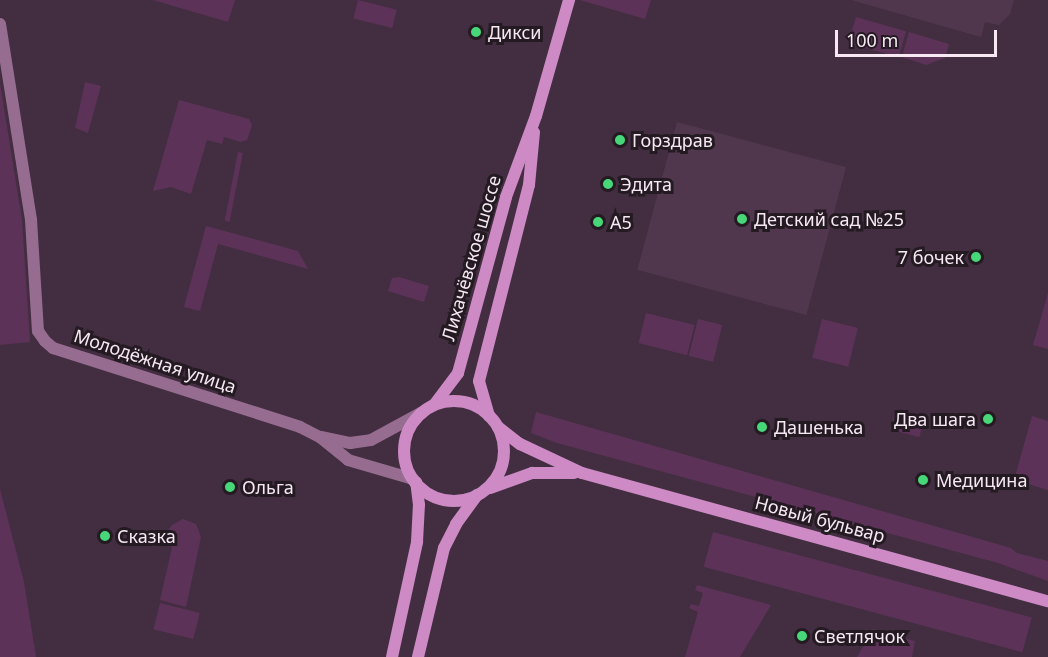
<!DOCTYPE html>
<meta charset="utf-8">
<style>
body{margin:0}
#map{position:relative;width:1048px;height:657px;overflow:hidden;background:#432e41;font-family:"Noto Sans",sans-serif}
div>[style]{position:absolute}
.built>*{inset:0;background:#51374e;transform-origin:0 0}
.green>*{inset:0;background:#5c3258;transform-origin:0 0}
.street>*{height:12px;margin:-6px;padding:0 6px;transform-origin:6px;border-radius:6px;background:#976c91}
.secondary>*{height:12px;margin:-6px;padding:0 6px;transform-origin:6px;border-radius:6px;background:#cd8ac5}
.secondary>.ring{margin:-6px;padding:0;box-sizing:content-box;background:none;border:12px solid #cd8ac5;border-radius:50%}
.dots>*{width:16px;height:16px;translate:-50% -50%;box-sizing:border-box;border:3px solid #241a22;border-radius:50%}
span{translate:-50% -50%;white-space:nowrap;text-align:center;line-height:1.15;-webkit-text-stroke:6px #241a22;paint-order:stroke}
.poi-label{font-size:18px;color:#f7e8f4}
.left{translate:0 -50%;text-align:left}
.right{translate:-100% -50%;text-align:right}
.street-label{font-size:18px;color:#f7e8f4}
.scale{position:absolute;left:835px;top:30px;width:162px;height:27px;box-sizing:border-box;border:3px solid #f7e8f4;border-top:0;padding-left:8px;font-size:18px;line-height:21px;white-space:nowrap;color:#f7e8f4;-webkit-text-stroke:4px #241a22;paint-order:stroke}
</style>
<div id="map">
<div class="built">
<i style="clip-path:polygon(851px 0,1014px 0,1010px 14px,999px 25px,985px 22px,981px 37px)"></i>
<i style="left:677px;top:122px;width:175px;height:153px;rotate:15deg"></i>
</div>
<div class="green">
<i style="clip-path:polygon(153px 0,235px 0,228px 22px)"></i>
<i style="left:358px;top:0;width:40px;height:19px;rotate:14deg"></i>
<i style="clip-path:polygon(580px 0,651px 0,645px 19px)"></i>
<i style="left:856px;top:17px;width:52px;height:27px;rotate:16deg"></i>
<i style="clip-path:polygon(909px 32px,949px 44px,945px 58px,926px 65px,902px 57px)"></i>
<i style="clip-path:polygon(85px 82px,101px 86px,88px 133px,75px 128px)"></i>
<i style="clip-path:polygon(0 83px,22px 220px,30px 342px,0 345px)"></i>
<i style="clip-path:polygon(179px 100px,249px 119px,252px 125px,247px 140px,241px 142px,224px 137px,222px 144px,207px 140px,191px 194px,171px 187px,153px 191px)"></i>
<i style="left:238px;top:152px;width:5px;height:70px;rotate:11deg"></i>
<i style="clip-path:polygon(206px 226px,298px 251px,308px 269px,218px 244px,200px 311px,184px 307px)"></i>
<i style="clip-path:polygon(399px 277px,429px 286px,424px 302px,388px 291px,392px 278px)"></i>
<i style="clip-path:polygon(1048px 293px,1048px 349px,1033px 345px)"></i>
<i style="left:646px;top:313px;width:50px;height:31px;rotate:14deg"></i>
<i style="left:698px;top:319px;width:25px;height:38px;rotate:14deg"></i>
<i style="left:822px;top:319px;width:37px;height:40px;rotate:14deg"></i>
<i style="clip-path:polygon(536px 412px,1011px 548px,1017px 553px,1048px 561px,1048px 581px,998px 563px,557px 443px,531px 433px)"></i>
<i style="left:895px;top:412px;width:30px;height:18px;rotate:15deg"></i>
<i style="clip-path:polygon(1032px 416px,1048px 421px,1048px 490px,1014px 480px)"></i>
<i style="clip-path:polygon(0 489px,24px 582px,36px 657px,0 657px)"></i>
<i style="clip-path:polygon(183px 519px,196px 524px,201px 537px,186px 607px,160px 600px,172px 548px,167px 537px,168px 530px,172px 525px)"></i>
<i style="left:713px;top:532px;width:330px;height:36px;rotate:15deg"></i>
<i style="clip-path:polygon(697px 585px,771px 605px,740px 657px,685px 657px,698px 612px,689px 608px,691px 604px,699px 606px,703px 593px,695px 590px)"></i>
<i style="left:160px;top:603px;width:41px;height:27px;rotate:14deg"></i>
<i style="clip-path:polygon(873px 629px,915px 641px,912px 657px,857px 657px)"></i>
</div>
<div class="street">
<i style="left:0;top:24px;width:198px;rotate:81deg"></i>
<i style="left:31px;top:220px;width:111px;rotate:86.4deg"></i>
<i style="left:38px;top:331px;width:12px;rotate:55deg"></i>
<i style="left:45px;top:341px;width:11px;rotate:41deg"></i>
<i style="left:53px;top:348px;width:259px;rotate:17.7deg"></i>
<i style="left:300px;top:427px;width:22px;rotate:27deg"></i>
<i style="left:320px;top:437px;width:36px;rotate:39deg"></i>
<i style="left:348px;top:460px;width:68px;rotate:16.3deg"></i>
<i style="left:322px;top:437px;width:29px;rotate:12deg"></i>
<i style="left:350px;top:443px;width:21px;rotate:-8deg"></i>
<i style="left:371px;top:440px;width:57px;rotate:-28.4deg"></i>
</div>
<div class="secondary">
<i class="ring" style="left:404px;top:401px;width:88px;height:88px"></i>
<i style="left:434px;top:405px;width:40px;rotate:-53deg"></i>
<i style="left:458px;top:373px;width:182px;rotate:-74.7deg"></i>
<i style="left:506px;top:197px;width:86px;rotate:-69.7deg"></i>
<i style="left:536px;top:116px;width:121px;rotate:-74.1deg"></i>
<i style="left:489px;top:416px;width:36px;rotate:-106deg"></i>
<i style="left:479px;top:381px;width:202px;rotate:-75.7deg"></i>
<i style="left:529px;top:185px;width:53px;rotate:-84.6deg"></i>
<i style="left:498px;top:427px;width:28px;rotate:38deg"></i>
<i style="left:520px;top:444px;width:68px;rotate:25.1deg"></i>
<i style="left:582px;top:473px;width:483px;rotate:15.4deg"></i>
<i style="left:490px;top:488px;width:45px;rotate:-19.7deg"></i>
<i style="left:532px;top:473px;width:42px"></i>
<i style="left:392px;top:657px;width:118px;rotate:-77.7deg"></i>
<i style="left:417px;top:542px;width:37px;rotate:-87deg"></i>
<i style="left:419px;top:505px;width:23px;rotate:-97deg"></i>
<i style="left:418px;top:657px;width:112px;rotate:-76.6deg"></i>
<i style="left:444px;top:548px;width:27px;rotate:-63deg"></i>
<i style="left:456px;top:524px;width:36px;rotate:-54deg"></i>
</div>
<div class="dots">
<i style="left:476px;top:32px;background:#47d779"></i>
<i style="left:620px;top:140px;background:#47d779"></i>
<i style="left:608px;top:184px;background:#47d779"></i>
<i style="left:742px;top:219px;background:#47d779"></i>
<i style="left:598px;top:222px;background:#47d779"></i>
<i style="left:976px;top:257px;background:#47d779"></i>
<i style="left:988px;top:419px;background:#47d779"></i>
<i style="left:762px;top:427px;background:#47d779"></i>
<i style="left:923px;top:480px;background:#47d779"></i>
<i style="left:230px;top:487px;background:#47d779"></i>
<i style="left:105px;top:536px;background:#47d779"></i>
<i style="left:802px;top:636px;background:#47d779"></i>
</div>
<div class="poi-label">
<span class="left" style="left:488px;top:32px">Дикси</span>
<span class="left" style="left:632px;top:140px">Горздрав</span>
<span class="left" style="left:620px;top:184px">Эдита</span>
<span class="left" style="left:754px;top:219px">Детский сад №25</span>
<span class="left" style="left:610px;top:222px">А5</span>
<span class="right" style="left:964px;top:257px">7 бочек</span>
<span class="right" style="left:976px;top:419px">Два шага</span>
<span class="left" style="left:774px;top:427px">Дашенька</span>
<span class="left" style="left:936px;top:480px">Медицина</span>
<span class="left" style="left:242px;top:487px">Ольга</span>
<span class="left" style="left:117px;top:536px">Сказка</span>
<span class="left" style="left:814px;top:636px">Светлячок</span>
</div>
<div class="street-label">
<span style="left:471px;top:258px;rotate:-74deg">Лихачёвское шоссе</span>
<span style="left:155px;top:361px;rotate:18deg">Молодёжная улица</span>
<span style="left:820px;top:519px;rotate:15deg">Новый бульвар</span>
</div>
<div class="scale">100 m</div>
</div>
